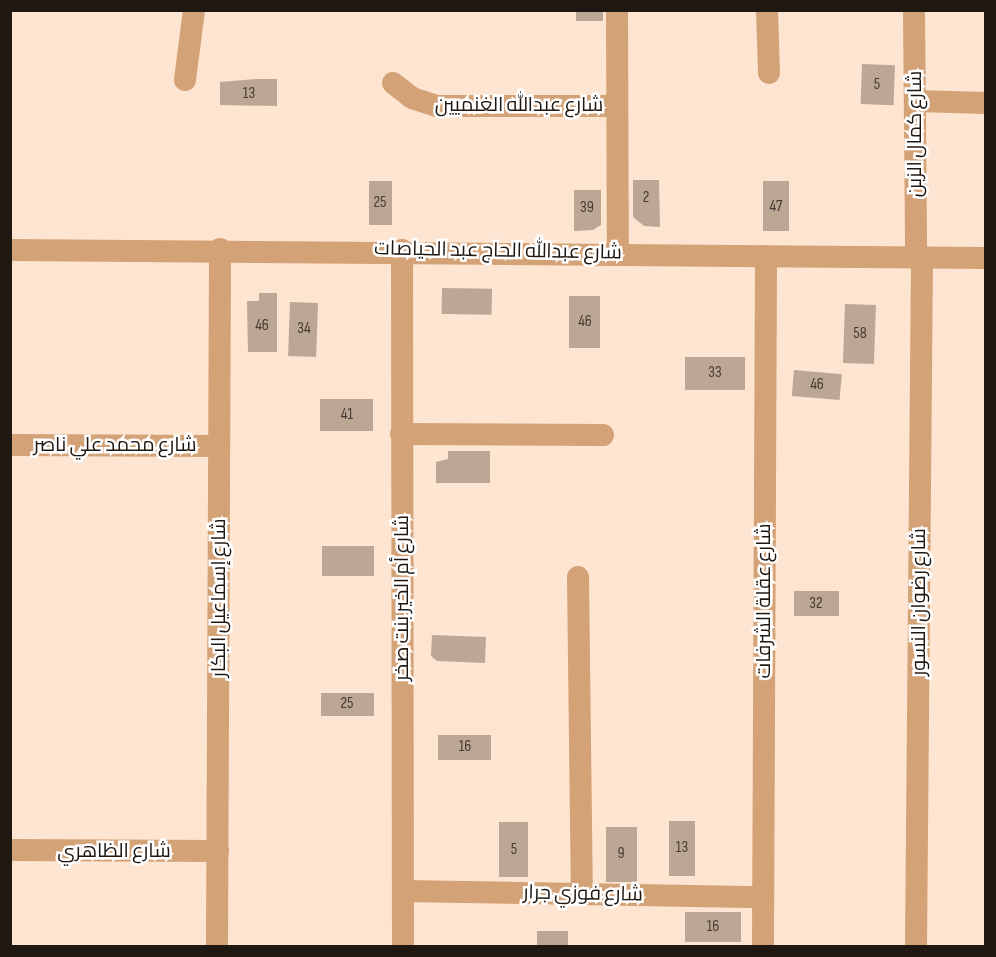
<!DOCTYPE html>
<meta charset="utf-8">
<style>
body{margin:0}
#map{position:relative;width:996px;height:957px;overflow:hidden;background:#fde5d2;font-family:"Sofia Sans Condensed",Cairo,sans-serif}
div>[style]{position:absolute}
.building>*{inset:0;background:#bca694;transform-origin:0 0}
.minor>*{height:22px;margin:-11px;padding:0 11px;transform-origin:11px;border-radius:11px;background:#d4a277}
span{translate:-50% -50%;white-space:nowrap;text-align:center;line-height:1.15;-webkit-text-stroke:5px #fff;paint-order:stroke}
.number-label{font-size:16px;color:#463b32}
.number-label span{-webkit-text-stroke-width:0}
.street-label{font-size:20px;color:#1f1711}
.frame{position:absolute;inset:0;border:12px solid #1f1711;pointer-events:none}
</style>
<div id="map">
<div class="building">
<i style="left:576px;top:10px;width:27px;height:11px"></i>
<i style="left:862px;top:64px;width:33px;height:40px;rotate:2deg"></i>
<i style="clip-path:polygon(256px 79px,277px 79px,277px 106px,220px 105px,220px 82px)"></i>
<i style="clip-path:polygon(633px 180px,659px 180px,660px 227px,644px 226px,633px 217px)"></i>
<i style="left:369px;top:181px;width:23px;height:44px"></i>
<i style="left:789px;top:181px;width:50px;height:26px;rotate:90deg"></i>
<i style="clip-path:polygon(574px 190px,601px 190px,601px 225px,593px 230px,574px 231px)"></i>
<i style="left:442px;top:288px;width:50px;height:26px;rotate:1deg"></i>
<i style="clip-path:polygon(259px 293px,277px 293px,277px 352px,248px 352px,247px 301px,259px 301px)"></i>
<i style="left:569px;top:296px;width:31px;height:52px"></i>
<i style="left:290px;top:302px;width:28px;height:54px;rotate:2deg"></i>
<i style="left:845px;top:304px;width:31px;height:59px;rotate:2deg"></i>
<i style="left:685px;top:357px;width:60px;height:33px"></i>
<i style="left:794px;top:370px;width:48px;height:26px;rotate:5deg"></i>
<i style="left:320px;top:399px;width:53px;height:32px"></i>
<i style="clip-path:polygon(448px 451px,490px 451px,490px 483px,436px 483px,436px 462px,448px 459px)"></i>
<i style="left:322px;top:546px;width:52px;height:30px"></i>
<i style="left:794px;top:591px;width:45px;height:25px"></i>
<i style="clip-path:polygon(432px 635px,486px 637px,485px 663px,437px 661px,431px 656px)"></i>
<i style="left:321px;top:693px;width:53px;height:23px"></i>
<i style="left:438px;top:735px;width:53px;height:25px"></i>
<i style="left:669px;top:821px;width:26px;height:55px"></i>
<i style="left:499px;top:822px;width:29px;height:55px"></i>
<i style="left:606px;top:827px;width:31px;height:55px"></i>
<i style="left:685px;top:912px;width:56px;height:30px"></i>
<i style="left:537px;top:931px;width:31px;height:15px"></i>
</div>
<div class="minor">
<i style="left:617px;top:10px;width:242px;rotate:89.8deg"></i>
<i style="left:767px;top:10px;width:63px;rotate:88.2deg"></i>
<i style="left:914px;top:10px;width:247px;rotate:89.5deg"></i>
<i style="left:185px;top:80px;width:71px;rotate:-82.7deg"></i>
<i style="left:393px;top:83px;width:24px;rotate:38deg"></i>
<i style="left:412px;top:98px;width:26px;rotate:18deg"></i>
<i style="left:437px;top:106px;width:179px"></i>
<i style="left:915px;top:101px;width:71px;rotate:1.6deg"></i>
<i style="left:10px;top:250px;width:976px;rotate:0.47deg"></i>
<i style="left:402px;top:250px;width:696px;rotate:89.92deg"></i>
<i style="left:401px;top:434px;width:202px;rotate:0.3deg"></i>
<i style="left:10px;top:445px;width:209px;rotate:0.3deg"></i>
<i style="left:578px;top:577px;width:317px;rotate:89.3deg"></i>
<i style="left:10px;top:850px;width:208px;rotate:0.3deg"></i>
<i style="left:403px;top:891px;width:360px;rotate:1deg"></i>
<i style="left:217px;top:946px;width:697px;rotate:-89.75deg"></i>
<i style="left:763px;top:946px;width:690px;rotate:-89.75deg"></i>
<i style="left:916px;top:946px;width:689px;rotate:-89.5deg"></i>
</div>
<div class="number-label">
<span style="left:877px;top:85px">5</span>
<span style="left:249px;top:94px">13</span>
<span style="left:646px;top:198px">2</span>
<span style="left:380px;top:203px">25</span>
<span style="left:776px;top:207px">47</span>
<span style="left:587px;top:208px">39</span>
<span style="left:585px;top:322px">46</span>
<span style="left:262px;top:326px">46</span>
<span style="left:304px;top:329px">34</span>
<span style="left:860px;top:334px">58</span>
<span style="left:715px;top:373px">33</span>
<span style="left:817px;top:385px">46</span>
<span style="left:347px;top:415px">41</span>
<span style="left:816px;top:604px">32</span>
<span style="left:347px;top:704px">25</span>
<span style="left:465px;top:747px">16</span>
<span style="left:682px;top:848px">13</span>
<span style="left:514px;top:850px">5</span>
<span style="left:621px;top:854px">9</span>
<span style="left:713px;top:927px">16</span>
</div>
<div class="street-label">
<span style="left:519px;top:105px">شارع عبدالله الغنميين</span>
<span style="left:915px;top:134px;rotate:-90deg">شارع كمال الزبن</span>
<span style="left:498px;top:251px;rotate:1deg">شارع عبدالله الحاج عبد الحياصات</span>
<span style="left:115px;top:445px">شارع محمد علي ناصر</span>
<span style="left:219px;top:598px;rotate:-90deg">شارع إسماعيل البكار</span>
<span style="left:402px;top:598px;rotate:-90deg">شارع أم الخير بنت صخر</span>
<span style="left:764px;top:601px;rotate:-90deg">شارع عقلة الشرفات</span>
<span style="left:919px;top:602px;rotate:-90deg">شارع رضوان النسور</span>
<span style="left:114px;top:851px">شارع الظاهري</span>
<span style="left:583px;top:894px;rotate:1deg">شارع فوزي جرار</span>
</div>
<div class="frame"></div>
</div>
